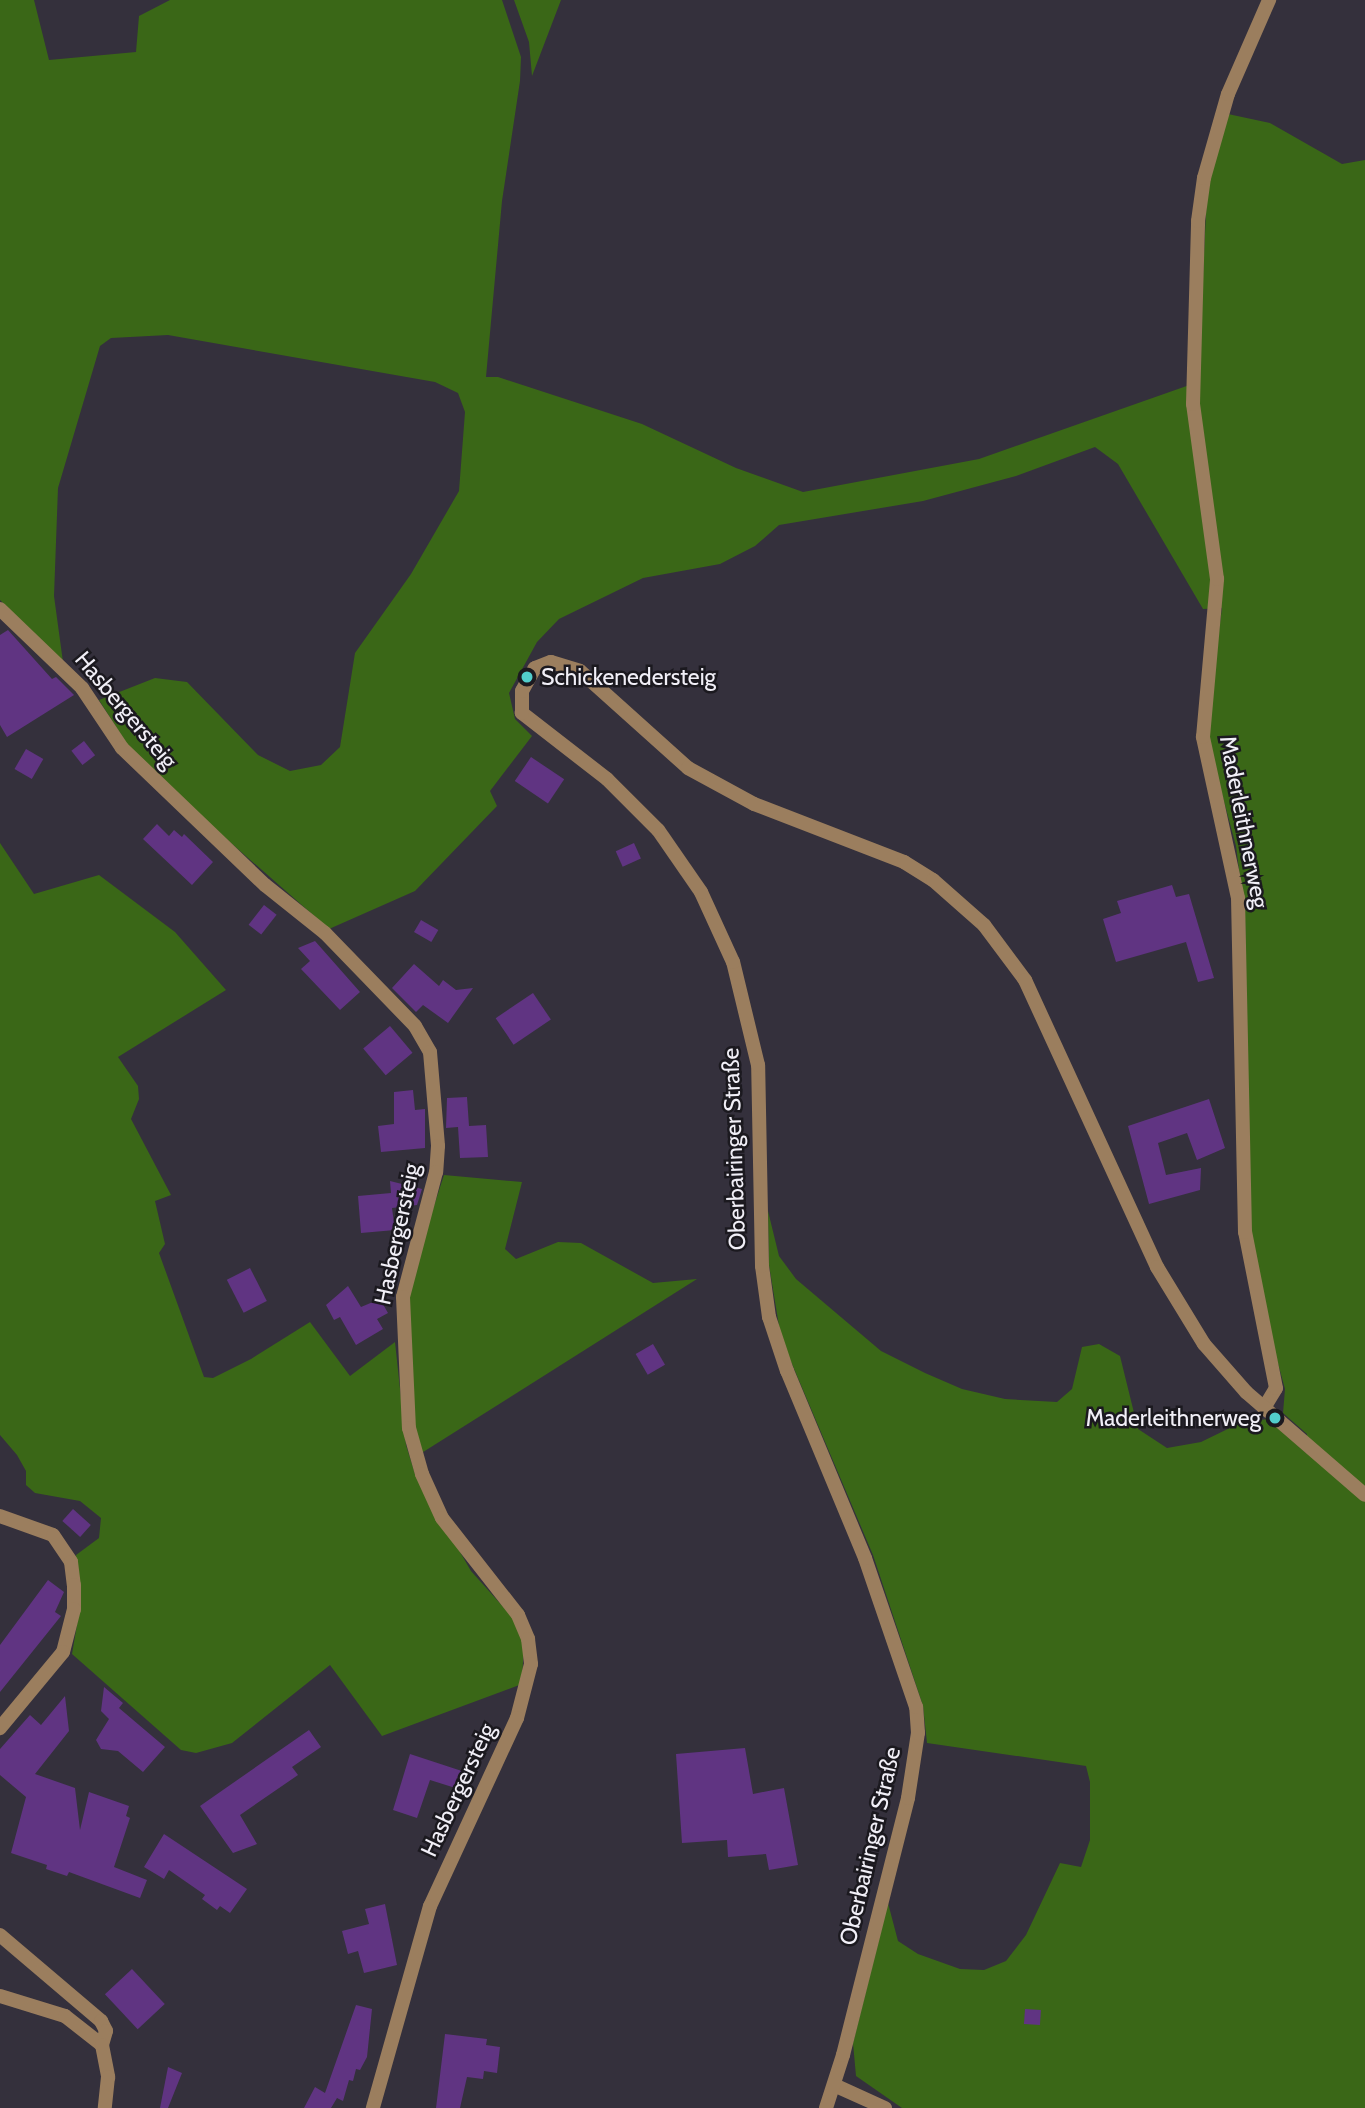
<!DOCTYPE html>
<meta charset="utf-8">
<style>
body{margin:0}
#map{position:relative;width:1365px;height:2108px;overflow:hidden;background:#34303c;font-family:Cabin,sans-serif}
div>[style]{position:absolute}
.green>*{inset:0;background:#3a6717}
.building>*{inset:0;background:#603482;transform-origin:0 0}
.minor>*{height:14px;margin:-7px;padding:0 7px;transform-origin:7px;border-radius:7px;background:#9b7e5e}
.tertiary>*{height:14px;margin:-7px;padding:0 7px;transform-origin:7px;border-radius:7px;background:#9b7e5e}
.dots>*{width:19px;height:19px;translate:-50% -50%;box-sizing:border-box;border:4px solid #1b191f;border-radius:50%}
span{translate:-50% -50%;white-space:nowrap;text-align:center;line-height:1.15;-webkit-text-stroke:5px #1b191f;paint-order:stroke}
.poi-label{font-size:23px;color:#f1eff7}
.left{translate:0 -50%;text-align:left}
.right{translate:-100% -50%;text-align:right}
.street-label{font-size:23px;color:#f1eff7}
</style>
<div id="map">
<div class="green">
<i style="clip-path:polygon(0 0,34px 0,49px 60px,136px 52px,139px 16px,170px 0,502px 0,521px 57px,520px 81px,502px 201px,486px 377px,498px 377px,642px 424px,736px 468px,803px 492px,979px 459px,1198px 382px,1207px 192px,1228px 114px,1270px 123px,1342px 164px,1365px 160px,1365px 2108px,902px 2108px,856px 2076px,853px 2043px,888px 1903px,898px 1941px,918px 1954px,960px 1969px,984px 1970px,1006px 1961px,1026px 1935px,1060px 1863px,1081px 1867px,1090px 1840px,1090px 1782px,1086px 1766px,927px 1743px,923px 1706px,873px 1555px,781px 1338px,769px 1265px,768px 1211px,779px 1256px,796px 1279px,881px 1351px,925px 1373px,962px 1389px,1005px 1399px,1057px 1402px,1072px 1389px,1082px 1347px,1099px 1344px,1120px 1356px,1138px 1429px,1167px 1448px,1201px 1442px,1240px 1423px,1268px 1419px,1306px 1453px,1307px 1434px,1283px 1413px,1285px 1389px,1264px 1312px,1250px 1232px,1245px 917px,1236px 846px,1211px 753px,1208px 714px,1222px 608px,1203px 609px,1118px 464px,1095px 447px,1016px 476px,923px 501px,779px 525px,755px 546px,720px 564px,643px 578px,559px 619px,537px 642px,509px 693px,515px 719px,532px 736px,490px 791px,497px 806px,415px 891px,329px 929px,181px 799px,127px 744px,99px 700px,155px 678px,187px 682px,258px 755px,290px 771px,321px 765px,340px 747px,355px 653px,411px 574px,459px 491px,465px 412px,458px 393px,435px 382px,168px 335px,111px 338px,100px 346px,58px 488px,54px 596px,63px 662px,0 600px)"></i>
<i style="clip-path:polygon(514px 0,561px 0,532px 76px,529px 42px)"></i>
<i style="clip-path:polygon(0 843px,34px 894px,99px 875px,175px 932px,226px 990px,118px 1057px,138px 1086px,139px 1099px,131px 1119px,171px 1195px,155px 1201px,165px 1244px,159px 1253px,204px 1377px,213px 1378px,251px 1359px,310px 1322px,350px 1376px,395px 1342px,406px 1445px,415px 1474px,471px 1571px,515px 1620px,524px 1639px,522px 1684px,382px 1736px,330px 1665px,232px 1743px,196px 1753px,181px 1750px,72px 1654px,80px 1607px,76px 1555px,99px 1538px,101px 1518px,80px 1501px,35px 1493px,26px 1485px,26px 1471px,17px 1455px,0 1435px)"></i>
<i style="clip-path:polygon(444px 1175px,522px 1182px,505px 1249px,516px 1259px,558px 1242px,581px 1243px,653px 1283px,697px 1279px,420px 1454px,415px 1437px,408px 1286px)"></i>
</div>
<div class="building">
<i style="clip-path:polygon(8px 630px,52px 679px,56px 677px,74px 695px,7px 737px,0 725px,0 635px)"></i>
<i style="left:84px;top:741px;width:18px;height:16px;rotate:52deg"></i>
<i style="left:26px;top:749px;width:20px;height:23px;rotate:30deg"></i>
<i style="left:531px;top:757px;width:40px;height:29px;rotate:34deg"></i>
<i style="clip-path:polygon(157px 824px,169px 836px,174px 830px,182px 837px,184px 834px,213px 862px,192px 885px,143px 839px)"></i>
<i style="left:634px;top:843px;width:17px;height:20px;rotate:66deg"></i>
<i style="clip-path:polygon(1172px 885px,1176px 897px,1189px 894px,1214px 978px,1198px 982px,1186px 942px,1116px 962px,1103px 919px,1121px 913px,1117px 901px)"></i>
<i style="left:264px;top:905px;width:16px;height:25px;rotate:38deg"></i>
<i style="left:421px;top:920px;width:20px;height:14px;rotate:30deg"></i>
<i style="clip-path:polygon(315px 941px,360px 992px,340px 1010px,301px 969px,310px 961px,298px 948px)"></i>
<i style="clip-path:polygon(414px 964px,439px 986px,443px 980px,456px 990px,473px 988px,448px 1023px,423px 1005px,416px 1012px,392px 988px)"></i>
<i style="left:533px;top:993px;width:32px;height:45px;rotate:56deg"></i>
<i style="left:390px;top:1026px;width:35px;height:35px;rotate:50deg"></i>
<i style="clip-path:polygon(413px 1090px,415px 1110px,425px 1109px,425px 1148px,381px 1152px,378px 1126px,394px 1124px,394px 1092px)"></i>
<i style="clip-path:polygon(467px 1097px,469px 1126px,486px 1125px,488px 1157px,460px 1158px,458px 1127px,446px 1128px,447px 1098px)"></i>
<i style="clip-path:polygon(1209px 1099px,1225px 1148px,1197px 1160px,1187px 1133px,1158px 1143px,1166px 1175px,1201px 1168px,1200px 1190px,1149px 1204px,1128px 1126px)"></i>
<i style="clip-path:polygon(390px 1181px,422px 1189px,417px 1205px,392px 1208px,395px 1230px,361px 1233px,358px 1196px,391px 1193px)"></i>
<i style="left:250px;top:1268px;width:37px;height:26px;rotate:63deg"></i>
<i style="clip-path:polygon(348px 1286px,361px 1307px,380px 1299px,388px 1313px,377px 1319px,383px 1329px,356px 1345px,340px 1317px,334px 1320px,326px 1305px)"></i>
<i style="left:653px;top:1344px;width:24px;height:20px;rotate:60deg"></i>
<i style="left:73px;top:1509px;width:24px;height:16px;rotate:42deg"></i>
<i style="clip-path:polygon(48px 1580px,64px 1592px,55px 1612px,61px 1616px,0 1692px,0 1645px)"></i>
<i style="clip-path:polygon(104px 1687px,123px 1703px,119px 1708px,165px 1747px,143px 1772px,118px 1751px,101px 1749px,96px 1740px,109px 1719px,101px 1711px)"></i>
<i style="clip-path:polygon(65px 1696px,69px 1731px,35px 1774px,75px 1788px,80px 1830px,89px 1792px,129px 1806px,126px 1816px,130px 1818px,114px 1867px,147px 1880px,140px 1898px,69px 1872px,67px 1876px,46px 1869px,47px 1865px,11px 1853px,26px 1797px,0 1775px,0 1749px,30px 1715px,41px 1725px)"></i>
<i style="clip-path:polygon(309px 1730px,321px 1747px,292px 1767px,298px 1775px,240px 1815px,257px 1844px,233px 1853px,200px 1806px)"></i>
<i style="clip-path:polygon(745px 1748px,753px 1794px,784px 1788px,798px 1865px,769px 1870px,766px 1854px,728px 1857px,727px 1840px,682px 1843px,676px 1754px)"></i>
<i style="clip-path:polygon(410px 1754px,471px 1774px,465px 1791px,430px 1780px,417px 1818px,393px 1810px)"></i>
<i style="clip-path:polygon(164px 1834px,247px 1889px,230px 1913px,220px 1906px,217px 1910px,202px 1899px,205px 1895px,169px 1870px,164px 1879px,144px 1867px)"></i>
<i style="clip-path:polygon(385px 1904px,397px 1965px,364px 1973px,358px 1951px,348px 1954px,342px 1931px,369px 1924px,365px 1909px)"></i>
<i style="left:132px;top:1969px;width:48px;height:37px;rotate:47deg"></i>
<i style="clip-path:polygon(356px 2005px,372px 2009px,367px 2057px,360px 2070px,356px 2069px,353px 2081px,349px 2080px,343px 2101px,337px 2098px,331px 2108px,304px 2108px,315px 2087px,325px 2093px)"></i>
<i style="left:1025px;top:2009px;width:16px;height:15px;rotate:4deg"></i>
<i style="clip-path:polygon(445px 2034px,487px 2039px,486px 2045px,500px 2047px,497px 2073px,484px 2071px,483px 2079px,467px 2077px,460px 2108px,436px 2108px)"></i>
<i style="clip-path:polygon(168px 2067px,182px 2073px,168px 2108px,160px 2108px)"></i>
</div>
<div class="minor">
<i style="left:0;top:609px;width:114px;rotate:43.9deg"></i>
<i style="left:82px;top:688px;width:72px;rotate:56.3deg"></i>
<i style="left:122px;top:748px;width:198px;rotate:43.8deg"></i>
<i style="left:265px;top:885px;width:77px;rotate:38.7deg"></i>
<i style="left:325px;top:933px;width:129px;rotate:45.9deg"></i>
<i style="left:415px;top:1026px;width:30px;rotate:60deg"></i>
<i style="left:430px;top:1052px;width:94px;rotate:85.1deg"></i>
<i style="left:438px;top:1146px;width:26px;rotate:94deg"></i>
<i style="left:436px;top:1172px;width:129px;rotate:104.8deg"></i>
<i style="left:403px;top:1297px;width:131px;rotate:87.4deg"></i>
<i style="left:409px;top:1428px;width:48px;rotate:74.2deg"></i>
<i style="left:422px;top:1474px;width:48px;rotate:65.6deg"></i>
<i style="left:442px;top:1518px;width:123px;rotate:51.9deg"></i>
<i style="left:518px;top:1615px;width:26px;rotate:67deg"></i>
<i style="left:528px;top:1639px;width:25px;rotate:83deg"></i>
<i style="left:531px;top:1664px;width:56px;rotate:104.5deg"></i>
<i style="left:517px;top:1718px;width:207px;rotate:114.8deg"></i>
<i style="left:430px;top:1906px;width:210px;rotate:105.8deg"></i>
<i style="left:1264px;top:1408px;width:23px;rotate:-59deg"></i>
<i style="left:1276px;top:1388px;width:159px;rotate:-101.2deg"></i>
<i style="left:1245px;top:1232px;width:334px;rotate:-91.2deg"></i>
<i style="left:1238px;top:898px;width:165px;rotate:-102.3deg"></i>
<i style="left:1203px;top:737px;width:159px;rotate:-84.9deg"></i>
<i style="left:1217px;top:579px;width:177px;rotate:-97.8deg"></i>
<i style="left:1193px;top:404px;width:183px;rotate:-88.4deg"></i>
<i style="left:1198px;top:221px;width:43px;rotate:-82.1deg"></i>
<i style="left:1204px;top:178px;width:87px;rotate:-74.1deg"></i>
<i style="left:1228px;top:94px;width:103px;rotate:-66.4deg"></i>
<i style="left:0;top:1516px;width:56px;rotate:19.7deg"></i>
<i style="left:53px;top:1535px;width:32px;rotate:56deg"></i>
<i style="left:71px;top:1562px;width:23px;rotate:83deg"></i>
<i style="left:74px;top:1585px;width:24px;rotate:90deg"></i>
<i style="left:74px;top:1609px;width:44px;rotate:104.3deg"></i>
<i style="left:63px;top:1652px;width:99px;rotate:129.7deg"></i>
<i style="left:0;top:1935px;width:133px;rotate:40.4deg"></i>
<i style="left:101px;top:2021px;width:11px;rotate:63deg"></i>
<i style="left:106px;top:2031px;width:15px;rotate:106deg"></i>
<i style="left:0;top:1996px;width:68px;rotate:17.1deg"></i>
<i style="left:65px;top:2016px;width:47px;rotate:38.1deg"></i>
<i style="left:102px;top:2045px;width:33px;rotate:79deg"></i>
<i style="left:108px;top:2077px;width:31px;rotate:96deg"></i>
<i style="left:834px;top:2085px;width:56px;rotate:24.3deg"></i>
</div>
<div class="tertiary">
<i style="left:826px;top:2108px;width:56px;rotate:-72.2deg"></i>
<i style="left:843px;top:2055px;width:265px;rotate:-75.8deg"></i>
<i style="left:908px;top:1798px;width:66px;rotate:-81.3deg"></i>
<i style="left:918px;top:1733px;width:26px;rotate:-94deg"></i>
<i style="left:916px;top:1707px;width:157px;rotate:-108.9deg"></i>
<i style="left:865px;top:1558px;width:203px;rotate:-112.6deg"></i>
<i style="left:787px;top:1371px;width:57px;rotate:-108.4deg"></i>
<i style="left:769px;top:1317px;width:51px;rotate:-97.8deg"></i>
<i style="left:762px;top:1266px;width:201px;rotate:-91.1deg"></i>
<i style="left:758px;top:1065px;width:106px;rotate:-103.6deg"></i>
<i style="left:733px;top:962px;width:77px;rotate:-114.6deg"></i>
<i style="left:701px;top:892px;width:75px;rotate:-124.7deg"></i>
<i style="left:658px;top:830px;width:72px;rotate:-135deg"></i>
<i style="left:607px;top:779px;width:108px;rotate:-142.2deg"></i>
<i style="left:522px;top:713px;width:22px;rotate:-90deg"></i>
<i style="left:522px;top:691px;width:26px;rotate:-61deg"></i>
<i style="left:535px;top:668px;width:17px;rotate:-21deg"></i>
<i style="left:551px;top:662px;width:30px;rotate:17deg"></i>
<i style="left:580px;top:671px;width:145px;rotate:41.9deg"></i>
<i style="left:688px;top:768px;width:75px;rotate:28.6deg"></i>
<i style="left:754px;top:804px;width:161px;rotate:21.1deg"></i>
<i style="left:904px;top:862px;width:34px;rotate:32deg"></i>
<i style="left:933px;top:880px;width:68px;rotate:41.4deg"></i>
<i style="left:984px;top:925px;width:69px;rotate:53.3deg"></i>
<i style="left:1025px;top:980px;width:316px;rotate:65.3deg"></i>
<i style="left:1157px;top:1267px;width:90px;rotate:58.6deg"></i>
<i style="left:1204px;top:1344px;width:64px;rotate:48.8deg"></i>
<i style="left:1246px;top:1392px;width:157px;rotate:40.9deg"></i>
</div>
<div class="dots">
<i style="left:527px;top:677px;background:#52cdcc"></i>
<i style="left:1275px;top:1418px;background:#52cdcc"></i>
</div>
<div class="poi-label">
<span class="left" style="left:541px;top:677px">Schickenedersteig</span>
<span class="right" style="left:1261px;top:1418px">Maderleithnerweg</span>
</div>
<div class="street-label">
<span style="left:126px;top:710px;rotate:50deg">Hasbergersteig</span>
<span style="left:1244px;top:822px;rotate:79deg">Maderleithnerweg</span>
<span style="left:734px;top:1149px;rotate:-92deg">Oberbairinger Straße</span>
<span style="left:397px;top:1234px;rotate:-78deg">Hasbergersteig</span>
<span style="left:458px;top:1790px;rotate:-65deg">Hasbergersteig</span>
<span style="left:870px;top:1846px;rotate:-77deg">Oberbairinger Straße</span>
</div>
</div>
